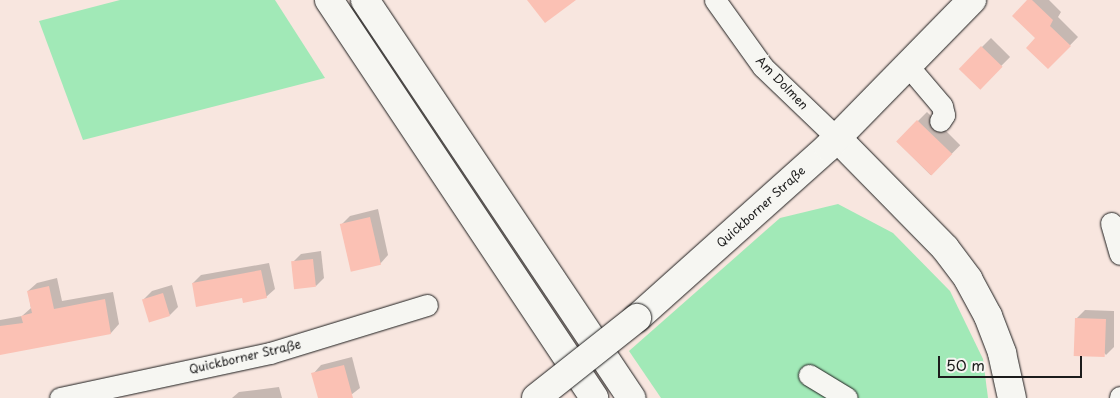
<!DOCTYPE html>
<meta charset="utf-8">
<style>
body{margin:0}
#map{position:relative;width:1120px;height:398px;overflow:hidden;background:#f8e6df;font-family:"Playpen Sans",sans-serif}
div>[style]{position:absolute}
.green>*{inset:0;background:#a1e9b7}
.shadow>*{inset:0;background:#0003;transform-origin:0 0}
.building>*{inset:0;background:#fbc1b4;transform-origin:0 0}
.roads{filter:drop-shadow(0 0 1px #1c1c1c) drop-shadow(0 0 1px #1c1c1c)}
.minor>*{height:21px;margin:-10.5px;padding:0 10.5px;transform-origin:10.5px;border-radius:10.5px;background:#f6f6f2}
.major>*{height:28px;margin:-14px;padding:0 14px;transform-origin:14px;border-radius:14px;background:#f6f6f2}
.highway>*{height:28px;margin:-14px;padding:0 14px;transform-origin:14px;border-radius:14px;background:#f6f6f2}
.bridges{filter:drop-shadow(0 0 1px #1c1c1c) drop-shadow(0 0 1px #1c1c1c)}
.major-bridge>*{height:28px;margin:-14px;padding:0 14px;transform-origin:14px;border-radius:14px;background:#f6f6f2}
span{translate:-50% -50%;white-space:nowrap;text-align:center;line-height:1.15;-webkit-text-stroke:5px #f6f6f2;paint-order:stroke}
.street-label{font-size:12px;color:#1c1c1c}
.scale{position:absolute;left:938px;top:356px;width:144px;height:22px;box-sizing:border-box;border:2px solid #1c1c1c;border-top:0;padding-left:6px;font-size:15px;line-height:18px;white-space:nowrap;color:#1c1c1c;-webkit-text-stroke:4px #f6f6f2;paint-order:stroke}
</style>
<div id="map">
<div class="green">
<i style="clip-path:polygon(120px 0,275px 0,325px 78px,83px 140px,39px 21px)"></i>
<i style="clip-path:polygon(838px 204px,893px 233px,950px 291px,983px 359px,988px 398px,661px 398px,629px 351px,780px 218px)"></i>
</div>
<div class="shadow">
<i style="clip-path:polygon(1028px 0,1049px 0,1061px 12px,1058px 17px,1078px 37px,1048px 68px,1037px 38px)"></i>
<i style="left:991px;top:38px;width:27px;height:43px;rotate:45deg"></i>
<i style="left:927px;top:112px;width:47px;height:42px;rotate:45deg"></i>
<i style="clip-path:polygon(378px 209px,388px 255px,380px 264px,342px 224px,350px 216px)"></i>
<i style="clip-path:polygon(321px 251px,324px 278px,316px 286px,293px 262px,301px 254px)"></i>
<i style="clip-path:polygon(269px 263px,275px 289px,266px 297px,243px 297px,193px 283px,201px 275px)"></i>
<i style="clip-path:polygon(57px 278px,62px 301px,113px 292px,119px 324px,111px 333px,0 354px,0 320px,22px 316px,31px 308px,28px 291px,37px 283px)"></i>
<i style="clip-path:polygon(172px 285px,178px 307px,170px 315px,144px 299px,152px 291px)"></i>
<i style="clip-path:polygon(1085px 310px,1114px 311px,1114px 347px,1106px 355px,1076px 319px)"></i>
<i style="clip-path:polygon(352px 357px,360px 388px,347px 398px,319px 398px,313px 374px,321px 365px)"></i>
<i style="clip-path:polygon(279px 387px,282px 398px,232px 398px,239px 392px)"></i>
</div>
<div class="building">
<i style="clip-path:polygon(527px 0,576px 0,545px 23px)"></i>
<i style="clip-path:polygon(1027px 0,1032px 0,1053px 20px,1050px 26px,1071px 46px,1048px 69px,1026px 48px,1035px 38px,1012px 16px)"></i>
<i style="left:981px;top:46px;width:30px;height:32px;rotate:44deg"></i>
<i style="left:917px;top:120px;width:49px;height:30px;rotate:44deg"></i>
<i style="left:370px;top:217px;width:49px;height:31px;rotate:77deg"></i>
<i style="left:313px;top:259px;width:28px;height:22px;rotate:84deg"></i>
<i style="clip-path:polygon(261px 270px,267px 298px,243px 303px,242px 298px,196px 307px,192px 283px)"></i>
<i style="clip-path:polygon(49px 286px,54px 309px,105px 299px,111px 334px,0 355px,0 326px,23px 323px,21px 316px,32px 313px,27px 291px)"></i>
<i style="left:163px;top:293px;width:24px;height:22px;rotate:73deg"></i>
<i style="left:1075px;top:318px;width:31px;height:38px;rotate:2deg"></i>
<i style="clip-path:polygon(344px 365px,353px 398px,318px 398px,311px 373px)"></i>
</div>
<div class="roads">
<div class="minor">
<i style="left:715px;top:0;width:82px;rotate:54.4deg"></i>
<i style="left:763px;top:67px;width:103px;rotate:43.8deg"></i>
<i style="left:908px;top:66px;width:52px;rotate:49.6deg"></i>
<i style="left:942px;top:106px;width:9px;rotate:77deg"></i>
<i style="left:944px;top:115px;width:7px;rotate:124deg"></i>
<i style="left:1111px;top:223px;width:32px;rotate:74deg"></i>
<i style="left:809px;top:375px;width:44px;rotate:31.2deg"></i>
<i style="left:60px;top:398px;width:215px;rotate:-12.1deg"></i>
<i style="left:270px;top:353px;width:164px;rotate:-17deg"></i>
<i style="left:1120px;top:398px;width:1px;rotate:-90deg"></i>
</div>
<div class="major">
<i style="left:837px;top:138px;width:154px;rotate:45.5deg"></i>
<i style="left:945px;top:248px;width:39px;rotate:53deg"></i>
<i style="left:968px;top:279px;width:42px;rotate:61.6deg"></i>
<i style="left:988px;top:316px;width:40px;rotate:69deg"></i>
<i style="left:1002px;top:353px;width:46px;rotate:77.5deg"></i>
<i style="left:637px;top:318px;width:256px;rotate:-41.8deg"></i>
<i style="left:828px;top:147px;width:206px;rotate:-45.6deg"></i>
</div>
<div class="highway">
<i style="left:329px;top:0;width:478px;rotate:56.3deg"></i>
<i style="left:365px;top:0;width:479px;rotate:56.2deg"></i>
</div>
</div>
<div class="bridges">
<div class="major-bridge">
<i style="left:536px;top:398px;width:129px;rotate:-38.4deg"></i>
</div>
</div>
<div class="street-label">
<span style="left:782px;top:83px;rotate:46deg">Am Dolmen</span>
<span style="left:761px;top:207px;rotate:-42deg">Quickborner Straße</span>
<span style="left:245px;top:357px;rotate:-13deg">Quickborner Straße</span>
</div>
<div class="scale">50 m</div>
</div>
